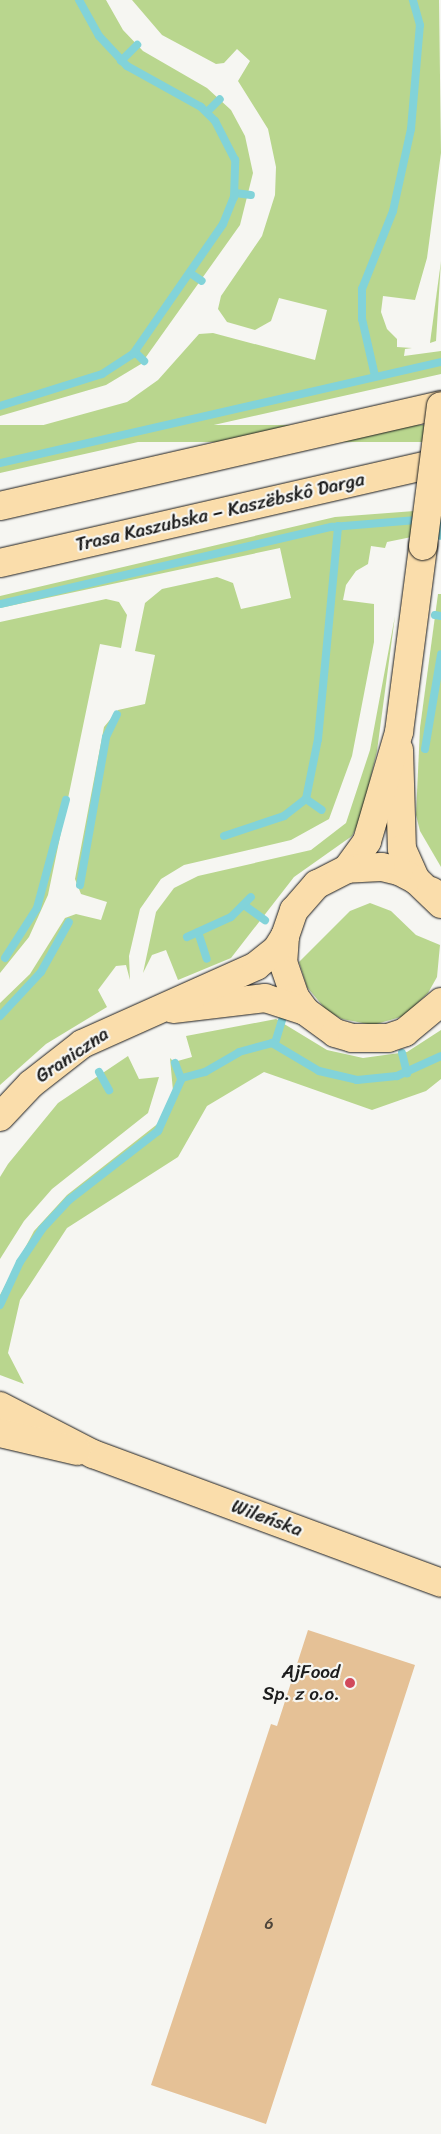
<!DOCTYPE html>
<meta charset="utf-8">
<style>
body{margin:0}
#map{position:relative;width:441px;height:2134px;overflow:hidden;background:#f6f6f2;font-family:Sriracha,sans-serif}
div>[style]{position:absolute}
.green>*{inset:0;background:#b9d68e;transform-origin:0 0}
.stream>*{height:8px;margin:-4px;padding:0 4px;transform-origin:4px;border-radius:4px;background:#82d3d9}
.building>*{inset:0;background:#e5c196}
.roads{filter:drop-shadow(0 0 1px #1c1c1c) drop-shadow(0 0 1px #1c1c1c)}
.major>*{height:28px;margin:-14px;padding:0 14px;transform-origin:14px;border-radius:14px;background:#faddab}
.highway>*{height:28px;margin:-14px;padding:0 14px;transform-origin:14px;border-radius:14px;background:#faddab}
.bridges{filter:drop-shadow(0 0 1px #1c1c1c) drop-shadow(0 0 1px #1c1c1c)}
.major-bridge>*{height:28px;margin:-14px;padding:0 14px;transform-origin:14px;border-radius:14px;background:#faddab}
.dots>*{width:14px;height:14px;translate:-50% -50%;box-sizing:border-box;border:2px solid #f6f6f2;border-radius:50%}
span{translate:-50% -50%;white-space:nowrap;text-align:center;line-height:1.15;-webkit-text-stroke:4.5px #f6f6f2;paint-order:stroke}
.number-label{font-size:16px;color:#4e453a}
.number-label span{-webkit-text-stroke-width:0}
.street-label{font-size:19px;color:#1c1c1c}
.poi-label{font-size:19px;color:#1c1c1c}
.right{translate:-100% -50%;text-align:right}
</style>
<div id="map">
<div class="green">
<i style="clip-path:polygon(0 0,106px 0,123px 30px,143px 51px,207px 88px,231px 110px,245px 136px,253px 173px,240px 225px,141px 364px,106px 385px,0 416px)"></i>
<i style="clip-path:polygon(132px 0,439px 0,441px 153px,427px 258px,415px 300px,383px 296px,381px 312px,387px 329px,397px 339px,397px 347px,412px 348px,405px 349px,404px 356px,441px 351px,441px 374px,0 473px,0 437px,127px 402px,158px 380px,199px 334px,213px 333px,315px 360px,327px 310px,279px 298px,271px 321px,255px 330px,227px 322px,218px 309px,221px 296px,262px 236px,275px 195px,276px 167px,268px 129px,238px 81px,250px 61px,237px 49px,224px 63px,216px 64px,162px 35px)"></i>
<i style="clip-path:polygon(441px 261px,436px 341px,430px 343px)"></i>
<i style="left:441px;top:425px;width:17px;height:452px;rotate:90deg"></i>
<i style="clip-path:polygon(441px 509px,441px 531px,387px 542px,385px 548px,371px 546px,368px 564px,356px 571px,346px 585px,343px 600px,374px 604px,374px 642px,352px 756px,329px 819px,291px 840px,184px 865px,161px 879px,140px 909px,129px 956px,130px 980px,126px 965px,116px 966px,98px 990px,107px 1007px,46px 1044px,0 1085px,0 1003px,30px 974px,65px 918px,76px 914px,101px 920px,107px 902px,81px 894px,75px 879px,104px 727px,118px 710px,145px 704px,155px 655px,135px 651px,145px 603px,162px 589px,217px 577px,233px 583px,241px 609px,291px 598px,280px 548px,0 608px,0 596px,335px 517px)"></i>
<i style="clip-path:polygon(438px 594px,441px 594px,441px 867px,420px 831px,416px 815px,420px 728px)"></i>
<i style="clip-path:polygon(106px 599px,119px 602px,127px 615px,121px 648px,100px 644px,48px 895px,29px 937px,0 973px,0 622px)"></i>
<i style="clip-path:polygon(395px 616px,377px 751px,361px 818px,352px 836px,294px 877px,231px 958px,178px 980px,166px 950px,152px 955px,143px 973px,156px 912px,174px 888px,198px 876px,311px 850px,346px 823px,370px 750px)"></i>
<i style="clip-path:polygon(370px 903px,391px 911px,416px 935px,440px 945px,437px 977px,428px 993px,404px 1016px,373px 1025px,342px 1019px,327px 1011px,307px 987px,299px 962px,350px 911px)"></i>
<i style="clip-path:polygon(276px 1019px,327px 1050px,363px 1058px,407px 1052px,441px 1030px,441px 1079px,426px 1091px,372px 1110px,264px 1072px,207px 1106px,178px 1157px,67px 1228px,20px 1300px,8px 1353px,24px 1384px,0 1375px,0 1295px,34px 1231px,67px 1195px,160px 1122px,173px 1091px,170px 1058px,174px 1062px,192px 1057px,186px 1036px)"></i>
<i style="clip-path:polygon(128px 1056px,139px 1079px,159px 1077px,148px 1113px,52px 1189px,24px 1221px,0 1259px,0 1177px,8px 1164px,58px 1103px)"></i>
</div>
<div class="stream">
<i style="left:121px;top:61px;width:23px;rotate:-45deg"></i>
<i style="left:207px;top:112px;width:18px;rotate:-45deg"></i>
<i style="left:235px;top:193px;width:16px;rotate:7deg"></i>
<i style="left:190px;top:273px;width:14px;rotate:34deg"></i>
<i style="left:135px;top:352px;width:13px;rotate:45deg"></i>
<i style="left:375px;top:376px;width:58px;rotate:-102.8deg"></i>
<i style="left:362px;top:319px;width:30px;rotate:-90deg"></i>
<i style="left:362px;top:289px;width:84px;rotate:-68.3deg"></i>
<i style="left:393px;top:211px;width:84px;rotate:-77.6deg"></i>
<i style="left:411px;top:129px;width:104px;rotate:-85.1deg"></i>
<i style="left:420px;top:25px;width:26px;rotate:-106deg"></i>
<i style="left:0;top:406px;width:107px;rotate:-17.4deg"></i>
<i style="left:102px;top:374px;width:37px;rotate:-33deg"></i>
<i style="left:133px;top:354px;width:158px;rotate:-55.3deg"></i>
<i style="left:223px;top:224px;width:29px;rotate:-68deg"></i>
<i style="left:234px;top:197px;width:37px;rotate:-88deg"></i>
<i style="left:235px;top:160px;width:44px;rotate:-117.1deg"></i>
<i style="left:215px;top:121px;width:20px;rotate:-135deg"></i>
<i style="left:201px;top:107px;width:85px;rotate:-151deg"></i>
<i style="left:127px;top:66px;width:41px;rotate:-133deg"></i>
<i style="left:99px;top:36px;width:41px;rotate:-119.1deg"></i>
<i style="left:0;top:463px;width:452px;rotate:-12.9deg"></i>
<i style="left:438px;top:518px;width:18px;rotate:81deg"></i>
<i style="left:0;top:604px;width:341px;rotate:-13.1deg"></i>
<i style="left:332px;top:527px;width:109px;rotate:-4.7deg"></i>
<i style="left:435px;top:615px;width:6px;rotate:9deg"></i>
<i style="left:425px;top:749px;width:96px;rotate:-80.4deg"></i>
<i style="left:306px;top:799px;width:19px;rotate:35deg"></i>
<i style="left:224px;top:836px;width:63px;rotate:-18.4deg"></i>
<i style="left:284px;top:816px;width:28px;rotate:-38deg"></i>
<i style="left:306px;top:799px;width:61px;rotate:-78.7deg"></i>
<i style="left:318px;top:739px;width:214px;rotate:-84.6deg"></i>
<i style="left:80px;top:885px;width:150px;rotate:-80deg"></i>
<i style="left:106px;top:737px;width:25px;rotate:-64deg"></i>
<i style="left:244px;top:905px;width:26px;rotate:36deg"></i>
<i style="left:198px;top:932px;width:28px;rotate:72deg"></i>
<i style="left:187px;top:937px;width:48px;rotate:-24.4deg"></i>
<i style="left:231px;top:917px;width:28px;rotate:-45deg"></i>
<i style="left:5px;top:958px;width:59px;rotate:-57.4deg"></i>
<i style="left:37px;top:908px;width:112px;rotate:-75deg"></i>
<i style="left:0;top:1016px;width:60px;rotate:-47deg"></i>
<i style="left:41px;top:972px;width:57px;rotate:-60.8deg"></i>
<i style="left:275px;top:1043px;width:24px;rotate:-73deg"></i>
<i style="left:402px;top:1053px;width:21px;rotate:76deg"></i>
<i style="left:175px;top:1063px;width:17px;rotate:69deg"></i>
<i style="left:99px;top:1072px;width:21px;rotate:61deg"></i>
<i style="left:0;top:1305px;width:47px;rotate:-65.1deg"></i>
<i style="left:20px;top:1262px;width:40px;rotate:-56deg"></i>
<i style="left:42px;top:1229px;width:40px;rotate:-47deg"></i>
<i style="left:69px;top:1200px;width:113px;rotate:-37.8deg"></i>
<i style="left:158px;top:1131px;width:58px;rotate:-65.6deg"></i>
<i style="left:182px;top:1078px;width:24px;rotate:-15deg"></i>
<i style="left:205px;top:1072px;width:39px;rotate:-30deg"></i>
<i style="left:239px;top:1052px;width:34px;rotate:-15deg"></i>
<i style="left:272px;top:1043px;width:55px;rotate:30.8deg"></i>
<i style="left:319px;top:1071px;width:39px;rotate:13deg"></i>
<i style="left:357px;top:1080px;width:40px;rotate:-5.7deg"></i>
<i style="left:397px;top:1076px;width:48px;rotate:-24.4deg"></i>
</div>
<div class="building">
<i style="clip-path:polygon(308px 1630px,415px 1665px,266px 2124px,151px 2085px,271px 1724px,277px 1726px)"></i>
</div>
<div class="roads">
<div class="major">
<i style="left:399px;top:750px;width:99px;rotate:88.3deg"></i>
<i style="left:402px;top:849px;width:34px;rotate:66deg"></i>
<i style="left:347px;top:869px;width:34px;rotate:-54deg"></i>
<i style="left:367px;top:841px;width:114px;rotate:-73.6deg"></i>
<i style="left:399px;top:732px;width:188px;rotate:-82.6deg"></i>
<i style="left:441px;top:904px;width:35px;rotate:-136deg"></i>
<i style="left:416px;top:880px;width:19px;rotate:-152deg"></i>
<i style="left:399px;top:871px;width:18px;rotate:-167deg"></i>
<i style="left:381px;top:867px;width:34px;rotate:177deg"></i>
<i style="left:347px;top:869px;width:34px;rotate:153deg"></i>
<i style="left:317px;top:884px;width:35px;rotate:131deg"></i>
<i style="left:294px;top:910px;width:28px;rotate:109deg"></i>
<i style="left:285px;top:936px;width:26px;rotate:94deg"></i>
<i style="left:283px;top:962px;width:37px;rotate:71deg"></i>
<i style="left:295px;top:997px;width:17px;rotate:54deg"></i>
<i style="left:305px;top:1011px;width:37px;rotate:36deg"></i>
<i style="left:335px;top:1033px;width:18px;rotate:16deg"></i>
<i style="left:352px;top:1038px;width:36px"></i>
<i style="left:388px;top:1038px;width:18px;rotate:-19deg"></i>
<i style="left:405px;top:1032px;width:47px;rotate:-39.8deg"></i>
<i style="left:173px;top:1009px;width:93px;rotate:-6.8deg"></i>
<i style="left:265px;top:998px;width:42px;rotate:18deg"></i>
<i style="left:0;top:1117px;width:45px;rotate:-46.8deg"></i>
<i style="left:31px;top:1084px;width:65px;rotate:-38.1deg"></i>
<i style="left:82px;top:1044px;width:191px;rotate:-24.1deg"></i>
<i style="left:256px;top:966px;width:27px;rotate:-39deg"></i>
<i style="left:277px;top:949px;width:15px;rotate:-58deg"></i>
<i style="left:0;top:1406px;width:105px;rotate:27.3deg"></i>
<i style="left:93px;top:1454px;width:371px;rotate:20.3deg"></i>
<i style="left:0;top:1433px;width:79px;rotate:13.2deg"></i>
</div>
<div class="highway">
<i style="left:0;top:506px;width:452px;rotate:-12.9deg"></i>
<i style="left:0;top:563px;width:452px;rotate:-12.9deg"></i>
<i style="left:431px;top:891px;width:12px;rotate:31deg"></i>
</div>
</div>
<div class="bridges">
<div class="major-bridge">
<i style="left:423px;top:546px;width:141px;rotate:-82.7deg"></i>
</div>
</div>
<div class="dots">
<i style="left:350px;top:1683px;background:#d1495b"></i>
</div>
<div class="number-label">
<span style="left:269px;top:1924px">6</span>
</div>
<div class="street-label">
<span style="left:220px;top:512px;rotate:-13deg">Trasa Kaszubska – Kaszëbskô Darga</span>
<span style="left:72px;top:1055px;rotate:-34deg">Graniczna</span>
<span style="left:267px;top:1518px;rotate:20deg">Wileńska</span>
</div>
<div class="poi-label">
<span class="right" style="left:340px;top:1683px">AjFood<br>Sp. z o.o.</span>
</div>
</div>
